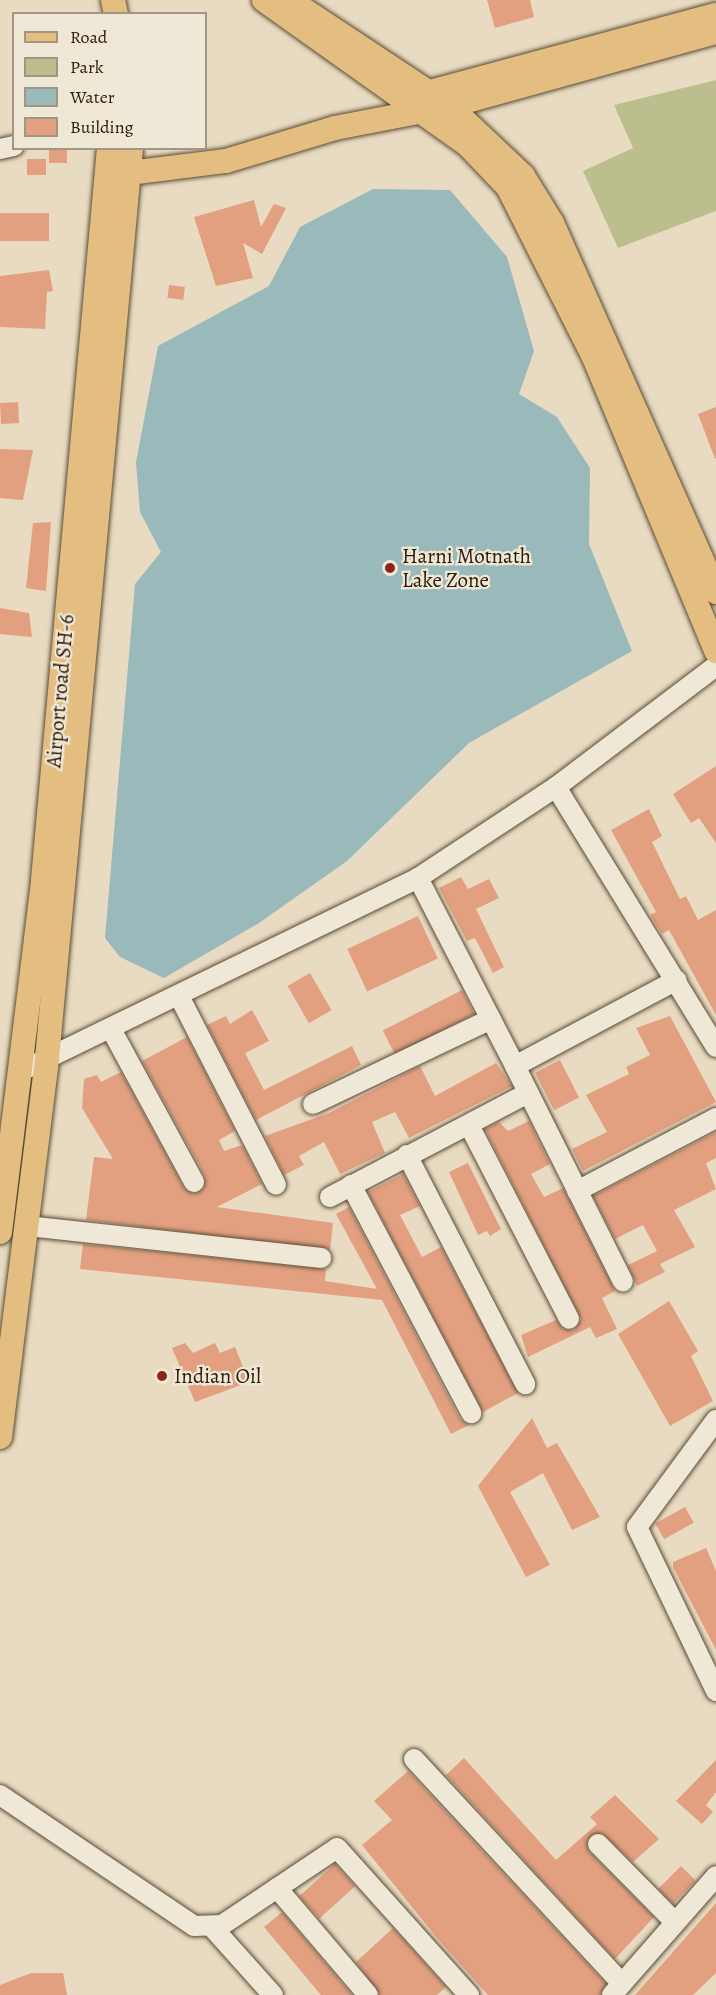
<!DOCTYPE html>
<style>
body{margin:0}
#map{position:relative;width:716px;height:1995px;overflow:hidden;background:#e8dbc1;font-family:Alegreya,serif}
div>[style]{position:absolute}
.green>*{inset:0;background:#bdbe8e}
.water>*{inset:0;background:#99b9bb}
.building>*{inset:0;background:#e2a081;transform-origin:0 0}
.roads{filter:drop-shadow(0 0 2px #5a4a35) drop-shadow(0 0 2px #5a4a35)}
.minor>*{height:20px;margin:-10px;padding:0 10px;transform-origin:10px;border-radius:10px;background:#f0e8d7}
.major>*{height:24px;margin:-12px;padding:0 12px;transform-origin:12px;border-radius:12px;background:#e4be80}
.dots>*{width:16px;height:16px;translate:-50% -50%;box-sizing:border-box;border:3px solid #f0e8d7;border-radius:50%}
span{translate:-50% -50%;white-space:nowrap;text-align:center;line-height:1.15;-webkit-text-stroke:4.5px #f0e8d7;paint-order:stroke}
.poi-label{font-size:21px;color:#2b1a06}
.left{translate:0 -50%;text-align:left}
.street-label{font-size:21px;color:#2b1a06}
.legend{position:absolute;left:12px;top:12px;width:195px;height:138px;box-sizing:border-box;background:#f0e8d7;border:2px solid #a19683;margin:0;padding:8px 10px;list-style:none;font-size:18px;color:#2b1a06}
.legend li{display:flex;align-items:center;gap:12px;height:30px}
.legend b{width:30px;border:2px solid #a19683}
</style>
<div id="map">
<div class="green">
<i style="clip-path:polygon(716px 80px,716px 211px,618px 248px,583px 171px,633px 148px,614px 105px)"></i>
</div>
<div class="water">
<i style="clip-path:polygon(373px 189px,450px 190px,507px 257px,534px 351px,519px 394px,557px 417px,590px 468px,589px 544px,632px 651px,469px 743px,347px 861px,259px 923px,164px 978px,120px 957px,105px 938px,135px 584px,161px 552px,140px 512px,136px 462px,158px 346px,269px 286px,300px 227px)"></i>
</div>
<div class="building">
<i style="clip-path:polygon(487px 0,530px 0,534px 17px,495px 28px)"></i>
<i style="left:67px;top:150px;width:13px;height:18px;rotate:90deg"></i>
<i style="left:27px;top:159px;width:19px;height:16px"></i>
<i style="clip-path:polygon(254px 200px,261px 227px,274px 204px,286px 208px,262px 254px,243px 243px,253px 278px,216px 286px,194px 217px)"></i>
<i style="left:0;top:213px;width:49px;height:28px"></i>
<i style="clip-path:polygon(49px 270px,53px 291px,47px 292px,45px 329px,0 327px,0 276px)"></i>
<i style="left:169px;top:285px;width:16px;height:13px;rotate:7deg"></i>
<i style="left:18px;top:402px;width:21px;height:18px;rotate:87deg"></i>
<i style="clip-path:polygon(716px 407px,716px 458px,715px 459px,698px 414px)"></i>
<i style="clip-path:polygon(0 449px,33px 450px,23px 500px,0 498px)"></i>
<i style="clip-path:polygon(51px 522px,46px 591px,26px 588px,33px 523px)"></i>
<i style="clip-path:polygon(0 608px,29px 613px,32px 637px,0 634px)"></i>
<i style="clip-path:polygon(716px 766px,716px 843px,699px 818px,691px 823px,673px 794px)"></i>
<i style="clip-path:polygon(649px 809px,662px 836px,652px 842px,680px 899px,686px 896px,698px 920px,716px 910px,716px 1015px,669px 930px,662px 934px,650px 915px,656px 912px,611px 830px)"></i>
<i style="clip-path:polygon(461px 877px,468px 889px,489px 879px,499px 898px,476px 909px,504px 967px,493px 973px,475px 938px,467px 941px,439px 888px)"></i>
<i style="left:418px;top:916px;width:47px;height:78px;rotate:65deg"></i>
<i style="left:310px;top:973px;width:43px;height:26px;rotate:60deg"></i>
<i style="left:462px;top:990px;width:27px;height:89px;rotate:63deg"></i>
<i style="clip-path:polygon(252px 1010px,269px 1041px,245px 1053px,264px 1090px,352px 1046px,361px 1065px,256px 1120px,207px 1025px,226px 1016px,230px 1024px)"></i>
<i style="clip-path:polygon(670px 1016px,716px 1102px,583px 1171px,572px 1149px,607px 1132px,586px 1095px,629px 1074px,626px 1067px,650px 1055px,636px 1028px)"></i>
<i style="clip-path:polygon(187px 1037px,235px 1131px,219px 1140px,224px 1151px,242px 1145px,262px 1184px,217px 1207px,333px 1223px,330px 1250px,86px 1220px,94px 1157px,113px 1159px,82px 1108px,84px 1079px,97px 1075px,101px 1082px,121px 1072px,184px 1188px,194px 1194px,204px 1188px,205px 1176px,142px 1061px)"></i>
<i style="left:560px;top:1060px;width:42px;height:28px;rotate:63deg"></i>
<i style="clip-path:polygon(496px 1063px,512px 1086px,409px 1138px,395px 1112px,372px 1122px,385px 1153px,340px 1174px,324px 1142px,299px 1156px,304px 1165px,284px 1175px,265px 1136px,329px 1113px,420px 1066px,435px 1096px)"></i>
<i style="clip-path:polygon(529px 1121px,550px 1164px,531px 1174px,544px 1197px,563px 1188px,615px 1291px,602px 1298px,617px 1329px,596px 1338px,590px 1327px,528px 1357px,521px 1335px,556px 1320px,563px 1329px,574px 1330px,581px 1319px,485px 1129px,499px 1122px,508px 1131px)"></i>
<i style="clip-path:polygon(716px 1132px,716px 1158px,706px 1163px,716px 1189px,674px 1210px,695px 1247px,660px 1264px,665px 1272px,637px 1286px,628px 1265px,657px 1251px,643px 1225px,615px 1239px,593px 1196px)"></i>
<i style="clip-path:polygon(468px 1163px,501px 1229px,490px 1236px,487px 1231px,478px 1235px,449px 1172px)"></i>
<i style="clip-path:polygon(403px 1174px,420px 1206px,400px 1215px,422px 1257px,441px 1247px,518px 1393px,483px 1412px,368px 1192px)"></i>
<i style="clip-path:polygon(349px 1207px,460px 1419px,469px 1425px,451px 1434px,382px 1300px,80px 1269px,83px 1244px,326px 1269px,325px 1281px,377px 1289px,336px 1214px)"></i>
<i style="clip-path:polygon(669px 1301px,698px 1351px,691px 1356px,713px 1401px,670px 1426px,618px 1334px)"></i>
<i style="clip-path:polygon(185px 1343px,193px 1353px,215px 1343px,220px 1353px,235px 1347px,249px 1382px,195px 1402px,172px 1348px)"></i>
<i style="clip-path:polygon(532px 1418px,547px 1448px,557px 1443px,600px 1517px,572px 1530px,543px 1473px,510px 1492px,550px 1565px,526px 1577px,478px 1486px)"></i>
<i style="left:685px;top:1507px;width:18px;height:34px;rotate:61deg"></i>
<i style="clip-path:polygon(706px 1548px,716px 1571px,716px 1650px,673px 1567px,673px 1562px)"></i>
<i style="clip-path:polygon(464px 1758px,556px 1860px,597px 1824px,590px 1817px,615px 1795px,659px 1839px,633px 1862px,602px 1833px,587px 1840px,589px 1852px,654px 1917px,615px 1959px,446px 1775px)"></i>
<i style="clip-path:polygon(716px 1760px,716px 1792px,706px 1805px,713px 1812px,702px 1824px,676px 1801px)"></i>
<i style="clip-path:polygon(408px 1771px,606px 1984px,600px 1995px,488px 1995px,437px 1938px,362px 1845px,392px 1820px,374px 1801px)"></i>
<i style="left:335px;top:1864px;width:30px;height:48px;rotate:48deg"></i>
<i style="left:681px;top:1866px;width:21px;height:32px;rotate:45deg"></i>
<i style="clip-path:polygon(716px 1903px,716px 1973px,693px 1995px,635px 1995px)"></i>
<i style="clip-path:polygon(282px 1912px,352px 1995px,321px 1995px,264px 1927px)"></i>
<i style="clip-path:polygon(393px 1928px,446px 1987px,437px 1995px,380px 1995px,356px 1962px)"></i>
<i style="clip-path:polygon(31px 1973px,63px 1973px,67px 1995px,0 1995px,0 1985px)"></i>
</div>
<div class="roads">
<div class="minor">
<i style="left:0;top:149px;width:14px;rotate:-12deg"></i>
<i style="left:716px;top:666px;width:201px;rotate:142.9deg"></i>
<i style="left:556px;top:787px;width:305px;rotate:58.4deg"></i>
<i style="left:418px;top:878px;width:165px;rotate:-33.4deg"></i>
<i style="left:179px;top:996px;width:212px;rotate:62.8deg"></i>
<i style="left:111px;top:1029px;width:174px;rotate:61.5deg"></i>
<i style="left:515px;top:1066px;width:241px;rotate:63.4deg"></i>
<i style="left:19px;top:1072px;width:444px;rotate:-25.9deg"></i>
<i style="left:418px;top:878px;width:212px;rotate:62.7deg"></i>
<i style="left:515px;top:1066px;width:183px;rotate:-28deg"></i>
<i style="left:313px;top:1104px;width:197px;rotate:-25.5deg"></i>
<i style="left:469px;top:1125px;width:218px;rotate:62.7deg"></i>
<i style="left:407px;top:1155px;width:258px;rotate:62.7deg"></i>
<i style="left:351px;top:1185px;width:258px;rotate:62.2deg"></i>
<i style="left:577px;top:1191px;width:157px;rotate:-27.7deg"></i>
<i style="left:330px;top:1197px;width:224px;rotate:-27.7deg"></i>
<i style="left:27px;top:1226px;width:296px;rotate:6.2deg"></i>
<i style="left:716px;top:1420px;width:133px;rotate:126.4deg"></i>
<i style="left:637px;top:1527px;width:182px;rotate:64.3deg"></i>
<i style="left:414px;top:1759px;width:306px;rotate:47.2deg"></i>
<i style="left:0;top:1795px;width:234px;rotate:34deg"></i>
<i style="left:194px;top:1926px;width:28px;rotate:-2deg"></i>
<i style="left:222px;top:1925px;width:138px;rotate:-33.8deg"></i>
<i style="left:337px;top:1848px;width:198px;rotate:48.1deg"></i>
<i style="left:598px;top:1844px;width:108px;rotate:45.4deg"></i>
<i style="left:277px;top:1888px;width:140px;rotate:49.6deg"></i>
<i style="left:213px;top:1928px;width:90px;rotate:48.2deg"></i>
<i style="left:612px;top:1995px;width:158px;rotate:-48.8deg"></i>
</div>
<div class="major">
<i style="left:113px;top:0;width:14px;rotate:78deg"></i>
<i style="left:264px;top:0;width:249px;rotate:35.4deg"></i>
<i style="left:467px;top:144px;width:59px;rotate:46.4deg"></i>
<i style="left:508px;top:187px;width:188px;rotate:63.2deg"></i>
<i style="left:593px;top:355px;width:321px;rotate:67.4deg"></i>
<i style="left:289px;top:0;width:192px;rotate:33.5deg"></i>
<i style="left:449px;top:106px;width:102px;rotate:43.4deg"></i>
<i style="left:523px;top:176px;width:55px;rotate:58.3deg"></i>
<i style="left:552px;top:223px;width:404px;rotate:66deg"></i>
<i style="left:419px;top:95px;width:308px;rotate:-15.1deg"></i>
<i style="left:113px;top:175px;width:114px;rotate:-7.1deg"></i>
<i style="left:226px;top:161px;width:114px;rotate:-16.8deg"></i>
<i style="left:335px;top:128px;width:116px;rotate:-10.9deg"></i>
<i style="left:449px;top:106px;width:277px;rotate:-15.5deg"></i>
<i style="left:0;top:1232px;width:355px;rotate:-83deg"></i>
<i style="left:43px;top:880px;width:735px;rotate:-84.85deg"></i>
<i style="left:0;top:1437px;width:381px;rotate:-82.9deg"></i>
<i style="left:47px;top:1059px;width:915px;rotate:-84.73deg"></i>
</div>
</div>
<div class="dots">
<i style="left:390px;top:568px;background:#8f2418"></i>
<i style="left:162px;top:1376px;background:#8f2418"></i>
</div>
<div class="poi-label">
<span class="left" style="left:402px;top:568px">Harni Motnath<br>Lake Zone</span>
<span class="left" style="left:174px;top:1376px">Indian Oil</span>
</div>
<div class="street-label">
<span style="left:60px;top:691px;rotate:-85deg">Airport road SH-6</span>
</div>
<ul class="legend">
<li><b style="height:8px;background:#e4be80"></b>Road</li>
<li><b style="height:16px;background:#bdbe8e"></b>Park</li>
<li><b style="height:16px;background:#99b9bb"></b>Water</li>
<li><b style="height:16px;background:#e2a081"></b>Building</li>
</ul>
</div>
